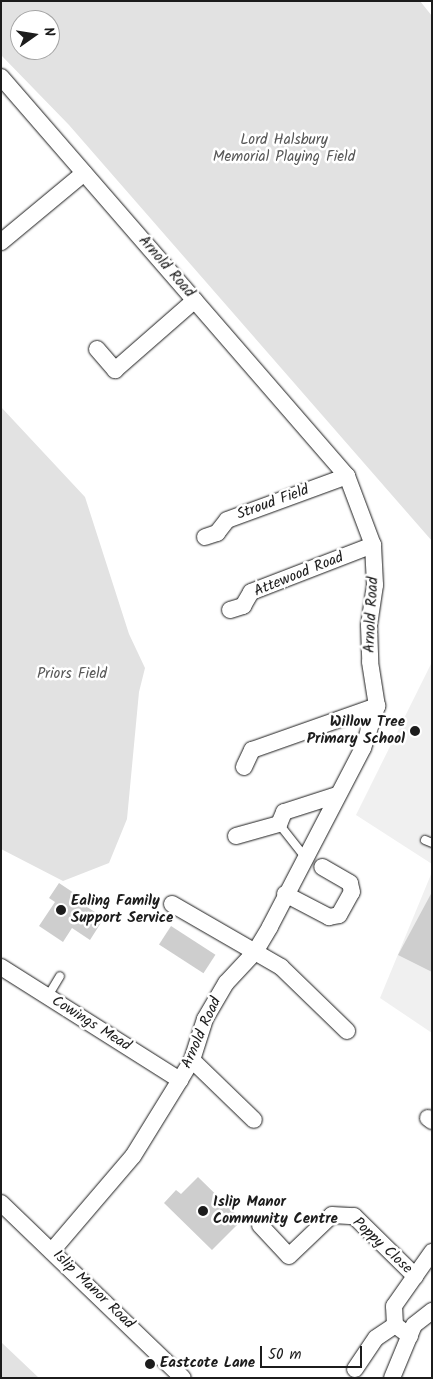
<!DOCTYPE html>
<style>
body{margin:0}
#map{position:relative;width:433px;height:1379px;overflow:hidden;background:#fff;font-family:Kalam,sans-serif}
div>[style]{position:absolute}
.built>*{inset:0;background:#f0f0f0}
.green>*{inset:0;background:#e2e2e2}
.building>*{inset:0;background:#cecece;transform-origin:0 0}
.roads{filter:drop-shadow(0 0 1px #1c1c1c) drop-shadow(0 0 1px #1c1c1c)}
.service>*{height:8px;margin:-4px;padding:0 4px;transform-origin:4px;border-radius:4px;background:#fff}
.minor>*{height:16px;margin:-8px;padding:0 8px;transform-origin:8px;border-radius:8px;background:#fff}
.dots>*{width:14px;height:14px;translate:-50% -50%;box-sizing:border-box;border:2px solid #fff;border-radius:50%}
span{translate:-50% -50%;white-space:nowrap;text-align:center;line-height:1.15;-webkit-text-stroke:5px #fff;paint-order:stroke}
.park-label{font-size:15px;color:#575757}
.street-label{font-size:15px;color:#1c1c1c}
.poi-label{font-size:15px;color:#1c1c1c;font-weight:700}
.right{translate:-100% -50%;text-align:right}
.left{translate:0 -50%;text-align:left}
.frame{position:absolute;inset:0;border:2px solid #1c1c1c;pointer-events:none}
.north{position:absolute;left:10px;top:10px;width:50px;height:50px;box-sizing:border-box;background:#fff;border:1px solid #a4a4a4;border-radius:50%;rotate:77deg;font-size:14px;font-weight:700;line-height:20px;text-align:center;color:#1c1c1c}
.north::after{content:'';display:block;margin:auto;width:18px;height:22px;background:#1c1c1c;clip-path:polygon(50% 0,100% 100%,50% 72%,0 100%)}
.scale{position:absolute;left:260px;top:1346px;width:102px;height:22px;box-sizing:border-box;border:2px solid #1c1c1c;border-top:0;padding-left:6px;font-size:15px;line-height:18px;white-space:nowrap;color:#1c1c1c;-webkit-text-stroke:4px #fff;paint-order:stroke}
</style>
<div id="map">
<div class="built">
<i style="clip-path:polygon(432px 662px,432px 864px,356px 815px)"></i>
<i style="clip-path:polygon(432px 872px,432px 1033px,380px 998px)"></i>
</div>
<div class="green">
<i style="clip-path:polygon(evenodd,1px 1px,420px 1px,432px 16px,432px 541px,69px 125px,1px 55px,1px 1px,20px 20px,50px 20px,50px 50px,20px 50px,20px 20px)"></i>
<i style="clip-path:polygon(1px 407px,85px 497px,129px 634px,145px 668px,139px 692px,127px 819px,109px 863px,63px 881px,1px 849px)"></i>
<i style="clip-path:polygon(1px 1342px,39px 1378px,1px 1378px)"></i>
</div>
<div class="building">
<i style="clip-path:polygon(59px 883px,80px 897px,78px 901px,104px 918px,90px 940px,72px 928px,63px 942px,39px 926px,55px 902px,49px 898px)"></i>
<i style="clip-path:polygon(432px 892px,432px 972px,398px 955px)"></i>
<i style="left:171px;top:926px;width:53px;height:22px;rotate:33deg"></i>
<i style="clip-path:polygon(198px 1177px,242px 1220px,212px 1250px,164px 1203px,176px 1190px,181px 1194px)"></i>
</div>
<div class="roads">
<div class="service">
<i style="left:279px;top:824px;width:42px;rotate:51.8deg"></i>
<i style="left:425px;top:840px;width:8px;rotate:23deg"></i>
<i style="left:48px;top:996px;width:23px;rotate:-59deg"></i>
</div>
<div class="minor">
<i style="left:1px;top:77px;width:528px;rotate:49.07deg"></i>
<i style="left:347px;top:476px;width:74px;rotate:69.4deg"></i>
<i style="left:373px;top:545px;width:40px;rotate:87.1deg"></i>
<i style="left:375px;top:585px;width:40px;rotate:98.5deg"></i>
<i style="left:369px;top:625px;width:37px;rotate:88deg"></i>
<i style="left:370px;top:662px;width:45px;rotate:81deg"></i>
<i style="left:377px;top:706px;width:44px;rotate:108.4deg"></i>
<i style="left:363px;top:748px;width:202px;rotate:117.5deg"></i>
<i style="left:270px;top:927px;width:29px;rotate:121deg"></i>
<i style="left:255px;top:952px;width:42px;rotate:133.1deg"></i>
<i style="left:226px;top:983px;width:42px;rotate:120.3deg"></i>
<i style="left:205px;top:1019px;width:43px;rotate:107.6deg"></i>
<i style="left:192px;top:1060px;width:23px;rotate:121deg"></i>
<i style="left:180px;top:1080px;width:89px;rotate:121.7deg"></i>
<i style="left:133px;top:1156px;width:125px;rotate:130.5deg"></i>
<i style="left:1px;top:242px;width:108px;rotate:-39.7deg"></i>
<i style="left:97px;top:349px;width:28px;rotate:49deg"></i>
<i style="left:115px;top:370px;width:106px;rotate:-41.2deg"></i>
<i style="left:205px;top:537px;width:13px;rotate:-18deg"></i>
<i style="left:217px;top:533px;width:16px;rotate:-52deg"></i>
<i style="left:227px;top:520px;width:128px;rotate:-20.1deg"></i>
<i style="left:230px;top:610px;width:14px;rotate:-17deg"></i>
<i style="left:243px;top:606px;width:16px;rotate:-60deg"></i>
<i style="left:251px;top:592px;width:131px;rotate:-21.1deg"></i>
<i style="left:244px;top:767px;width:19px;rotate:-65deg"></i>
<i style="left:252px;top:750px;width:133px;rotate:-19.4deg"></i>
<i style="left:236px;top:836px;width:45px;rotate:-15.6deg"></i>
<i style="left:279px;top:824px;width:13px;rotate:-67deg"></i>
<i style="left:284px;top:812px;width:56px;rotate:-17.8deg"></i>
<i style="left:285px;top:894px;width:50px;rotate:27.6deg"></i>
<i style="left:329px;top:917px;width:10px;rotate:-11deg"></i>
<i style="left:339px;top:915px;width:26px;rotate:-61deg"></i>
<i style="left:352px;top:892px;width:9px;rotate:-103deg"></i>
<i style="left:350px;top:883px;width:32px;rotate:-150deg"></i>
<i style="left:172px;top:904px;width:126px;rotate:30deg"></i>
<i style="left:281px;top:967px;width:92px;rotate:44.1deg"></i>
<i style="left:1px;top:967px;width:212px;rotate:32.3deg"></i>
<i style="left:192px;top:1060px;width:86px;rotate:44.1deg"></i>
<i style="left:428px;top:1118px;width:5px;rotate:37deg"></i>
<i style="left:1px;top:1203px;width:252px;rotate:43.9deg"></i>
<i style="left:260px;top:1225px;width:42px;rotate:46.9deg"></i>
<i style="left:289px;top:1256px;width:59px;rotate:-43.6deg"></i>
<i style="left:332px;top:1215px;width:22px;rotate:3deg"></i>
<i style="left:354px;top:1216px;width:86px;rotate:44.5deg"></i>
<i style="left:410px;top:1336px;width:19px;rotate:-144deg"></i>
<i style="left:395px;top:1325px;width:19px;rotate:-93deg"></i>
<i style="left:394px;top:1306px;width:66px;rotate:-54.9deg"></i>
<i style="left:355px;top:1369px;width:37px;rotate:-56deg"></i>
<i style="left:376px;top:1338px;width:23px;rotate:-34deg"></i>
<i style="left:392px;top:1378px;width:57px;rotate:-67.5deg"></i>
<i style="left:414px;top:1325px;width:23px;rotate:-38deg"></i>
</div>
</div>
<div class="dots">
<i style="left:415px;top:731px;background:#1c1c1c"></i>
<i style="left:61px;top:910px;background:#1c1c1c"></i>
<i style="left:203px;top:1211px;background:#1c1c1c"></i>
<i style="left:150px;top:1364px;background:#1c1c1c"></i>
</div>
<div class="park-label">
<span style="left:284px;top:149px">Lord Halsbury<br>Memorial Playing Field</span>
<span style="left:72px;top:675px">Priors Field</span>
</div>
<div class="street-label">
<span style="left:166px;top:267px;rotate:49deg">Arnold Road</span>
<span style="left:273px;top:503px;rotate:-20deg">Stroud Field</span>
<span style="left:299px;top:575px;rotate:-22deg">Attewood Road</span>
<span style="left:372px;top:615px;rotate:-87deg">Arnold Road</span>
<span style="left:91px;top:1024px;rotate:32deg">Cowings Mead</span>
<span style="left:202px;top:1033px;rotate:-66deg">Arnold Road</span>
<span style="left:382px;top:1246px;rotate:43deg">Poppy Close</span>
<span style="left:93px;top:1290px;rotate:44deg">Islip Manor Road</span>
</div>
<div class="poi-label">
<span class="right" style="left:405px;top:731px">Willow Tree<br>Primary School</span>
<span class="left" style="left:71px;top:910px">Ealing Family<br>Support Service</span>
<span class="left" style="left:213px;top:1211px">Islip Manor<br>Community Centre</span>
<span class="left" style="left:160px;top:1364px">Eastcote Lane</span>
</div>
<div class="frame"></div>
<div class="north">N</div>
<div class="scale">50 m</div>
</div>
